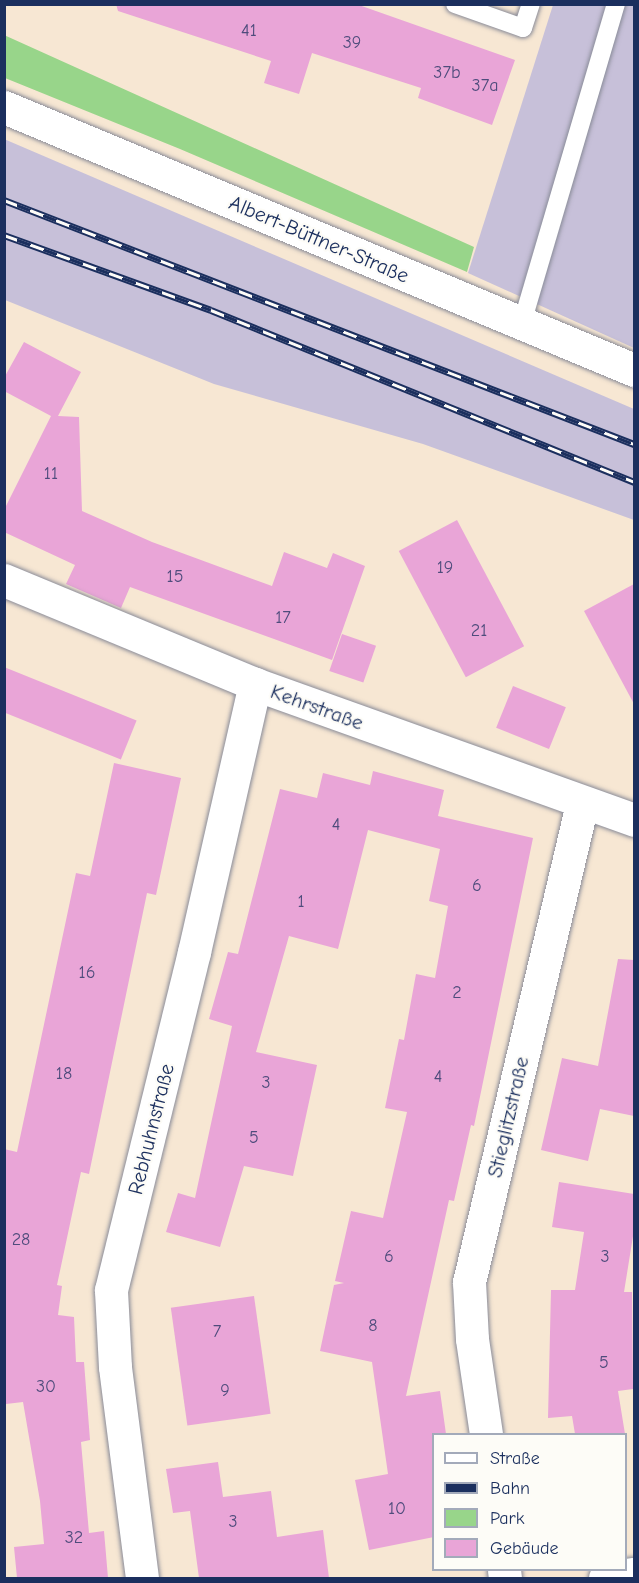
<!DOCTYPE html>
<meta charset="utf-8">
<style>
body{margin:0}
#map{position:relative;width:639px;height:1583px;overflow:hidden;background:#f7e7d3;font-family:"Comic Neue",sans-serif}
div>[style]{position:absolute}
.industrial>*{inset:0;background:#c7c0d9}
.green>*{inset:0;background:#98d58a}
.building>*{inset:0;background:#e9a5d7;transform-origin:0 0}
.roads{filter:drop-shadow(0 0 2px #898b98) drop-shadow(0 0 2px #898b98)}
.service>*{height:18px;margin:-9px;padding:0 9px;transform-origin:9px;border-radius:9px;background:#fff}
.minor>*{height:33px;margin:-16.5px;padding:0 16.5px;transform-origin:16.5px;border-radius:16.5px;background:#fff}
.rail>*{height:7px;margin-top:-3.5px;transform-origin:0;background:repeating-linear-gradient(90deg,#fdfcf7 0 14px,#1b2f5e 0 28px);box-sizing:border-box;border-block:2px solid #1b2f5e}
span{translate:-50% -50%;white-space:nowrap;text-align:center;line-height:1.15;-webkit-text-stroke:4.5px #fdfcf7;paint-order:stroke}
.number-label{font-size:18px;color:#4e4c7c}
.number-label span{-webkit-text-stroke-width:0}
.street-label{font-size:21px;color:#1b2f5e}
.frame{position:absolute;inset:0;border:6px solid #1b2f5e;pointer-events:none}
.legend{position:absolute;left:432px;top:1433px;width:195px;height:138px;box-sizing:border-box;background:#fdfcf7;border:2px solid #a3aaba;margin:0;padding:8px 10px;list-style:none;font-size:18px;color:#1b2f5e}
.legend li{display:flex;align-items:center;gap:12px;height:30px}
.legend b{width:30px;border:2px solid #a3aaba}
</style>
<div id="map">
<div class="industrial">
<i style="clip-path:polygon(553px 5px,634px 5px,634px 348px,468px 273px)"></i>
<i style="clip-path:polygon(4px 139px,634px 409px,634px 520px,423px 444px,214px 384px,5px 300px)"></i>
</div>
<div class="green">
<i style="clip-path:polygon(4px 35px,474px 247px,467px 272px,180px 149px,5px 78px)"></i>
</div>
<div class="building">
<i style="clip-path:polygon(116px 4px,356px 4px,515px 60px,492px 125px,418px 98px,421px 88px,312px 53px,299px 94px,264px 83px,271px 61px,118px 11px)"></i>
<i style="clip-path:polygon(24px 342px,81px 372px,58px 416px,79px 417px,82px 511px,152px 542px,272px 586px,284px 552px,327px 568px,333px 553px,365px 566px,332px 660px,130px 587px,121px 608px,66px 584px,75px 565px,4px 532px,4px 510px,51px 416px,4px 391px,4px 378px)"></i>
<i style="left:457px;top:520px;width:143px;height:66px;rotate:62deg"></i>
<i style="clip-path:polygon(634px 584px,634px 704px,584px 611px)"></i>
<i style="left:342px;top:634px;width:36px;height:39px;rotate:19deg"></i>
<i style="left:4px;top:667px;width:143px;height:42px;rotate:22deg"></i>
<i style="left:513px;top:686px;width:57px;height:45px;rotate:22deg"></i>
<i style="clip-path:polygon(114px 763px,181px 778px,156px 895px,147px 893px,89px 1174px,81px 1172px,57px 1285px,62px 1286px,58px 1315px,74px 1317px,76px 1362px,84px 1362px,90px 1440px,81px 1442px,89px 1533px,104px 1531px,108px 1578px,17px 1578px,14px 1547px,44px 1544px,40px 1501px,23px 1402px,6px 1404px,4px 1149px,17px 1152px,76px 873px,90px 876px)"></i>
<i style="clip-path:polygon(373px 771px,444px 790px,438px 816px,533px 838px,474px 1126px,471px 1125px,454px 1201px,449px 1200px,406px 1396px,440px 1391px,446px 1434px,434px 1434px,434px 1537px,369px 1550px,355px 1480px,388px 1474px,372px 1362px,320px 1351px,334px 1285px,344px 1283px,335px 1281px,351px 1211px,383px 1218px,407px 1112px,385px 1108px,399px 1039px,404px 1040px,416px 974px,435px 978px,448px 906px,429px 901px,440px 849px,368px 830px,338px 949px,289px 936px,256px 1052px,317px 1065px,293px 1176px,244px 1166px,220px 1247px,166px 1232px,178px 1193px,195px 1198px,232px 1026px,209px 1019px,228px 952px,238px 954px,280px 789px,317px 798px,323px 773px,370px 785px)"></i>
<i style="clip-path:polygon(618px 959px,634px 960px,634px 1116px,600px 1109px,588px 1161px,541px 1150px,562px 1058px,598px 1066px)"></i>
<i style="clip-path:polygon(559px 1182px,634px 1194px,634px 1230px,624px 1292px,632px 1292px,633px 1389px,618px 1391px,625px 1434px,575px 1434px,572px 1416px,548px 1418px,551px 1290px,575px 1290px,584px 1232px,552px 1227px)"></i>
<i style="left:254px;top:1296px;width:119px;height:84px;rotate:82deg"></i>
<i style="clip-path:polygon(218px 1462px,223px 1497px,271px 1491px,277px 1537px,323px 1530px,329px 1578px,199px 1578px,190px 1511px,173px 1513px,166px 1469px)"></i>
</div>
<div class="roads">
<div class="service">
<i style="left:455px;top:4px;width:72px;rotate:19.4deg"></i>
<i style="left:523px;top:28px;width:25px;rotate:-72deg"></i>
<i style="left:522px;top:323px;width:333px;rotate:-73.6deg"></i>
</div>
<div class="minor">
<i style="left:4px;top:107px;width:683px;rotate:22.66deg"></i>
<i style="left:4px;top:580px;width:272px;rotate:22.5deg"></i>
<i style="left:255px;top:684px;width:403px;rotate:19.7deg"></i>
<i style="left:486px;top:1434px;width:96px;rotate:-98.4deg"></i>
<i style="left:472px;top:1339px;width:57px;rotate:-93deg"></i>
<i style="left:469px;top:1282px;width:492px;rotate:-76.7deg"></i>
<i style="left:504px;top:1570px;width:8px;rotate:83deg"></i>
<i style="left:142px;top:1578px;width:213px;rotate:-97.3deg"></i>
<i style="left:115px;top:1367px;width:77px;rotate:-93deg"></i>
<i style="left:111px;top:1290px;width:348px;rotate:-76.2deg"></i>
<i style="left:194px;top:952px;width:275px;rotate:-77.2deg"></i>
<i style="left:605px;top:1578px;width:29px;rotate:-8deg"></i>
</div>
</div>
<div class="rail">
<i style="left:4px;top:200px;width:676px;rotate:21.17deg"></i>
<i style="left:4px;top:235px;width:220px;rotate:19.9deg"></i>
<i style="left:211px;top:310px;width:457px;rotate:22.1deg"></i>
</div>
<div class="number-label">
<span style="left:249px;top:31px">41</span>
<span style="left:352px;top:43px">39</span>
<span style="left:447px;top:73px">37b</span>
<span style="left:485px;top:86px">37a</span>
<span style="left:51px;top:474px">11</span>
<span style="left:445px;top:568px">19</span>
<span style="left:175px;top:577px">15</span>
<span style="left:283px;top:618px">17</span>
<span style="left:479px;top:631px">21</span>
<span style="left:336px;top:825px">4</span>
<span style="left:477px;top:886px">6</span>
<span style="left:301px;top:902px">1</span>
<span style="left:87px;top:973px">16</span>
<span style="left:457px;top:993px">2</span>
<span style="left:64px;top:1074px">18</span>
<span style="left:438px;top:1077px">4</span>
<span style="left:266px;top:1083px">3</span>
<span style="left:254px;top:1138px">5</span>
<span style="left:21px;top:1240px">28</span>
<span style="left:389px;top:1257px">6</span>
<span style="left:605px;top:1257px">3</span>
<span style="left:373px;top:1326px">8</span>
<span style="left:217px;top:1332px">7</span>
<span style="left:604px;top:1363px">5</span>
<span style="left:46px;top:1387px">30</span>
<span style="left:225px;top:1391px">9</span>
<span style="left:397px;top:1509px">10</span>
<span style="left:233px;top:1522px">3</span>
<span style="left:74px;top:1538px">32</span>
</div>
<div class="street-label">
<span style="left:319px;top:239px;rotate:23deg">Albert-Büttner-Straße</span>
<span style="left:317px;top:707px;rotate:20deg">Kehrstraße</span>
<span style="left:508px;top:1117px;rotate:-77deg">Stieglitzstraße</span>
<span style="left:151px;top:1129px;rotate:-76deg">Rebhuhnstraße</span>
</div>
<div class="frame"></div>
<ul class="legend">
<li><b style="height:8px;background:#fff"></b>Straße</li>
<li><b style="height:8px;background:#1b2f5e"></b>Bahn</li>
<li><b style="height:16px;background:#98d58a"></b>Park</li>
<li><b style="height:16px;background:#e9a5d7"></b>Gebäude</li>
</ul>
</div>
